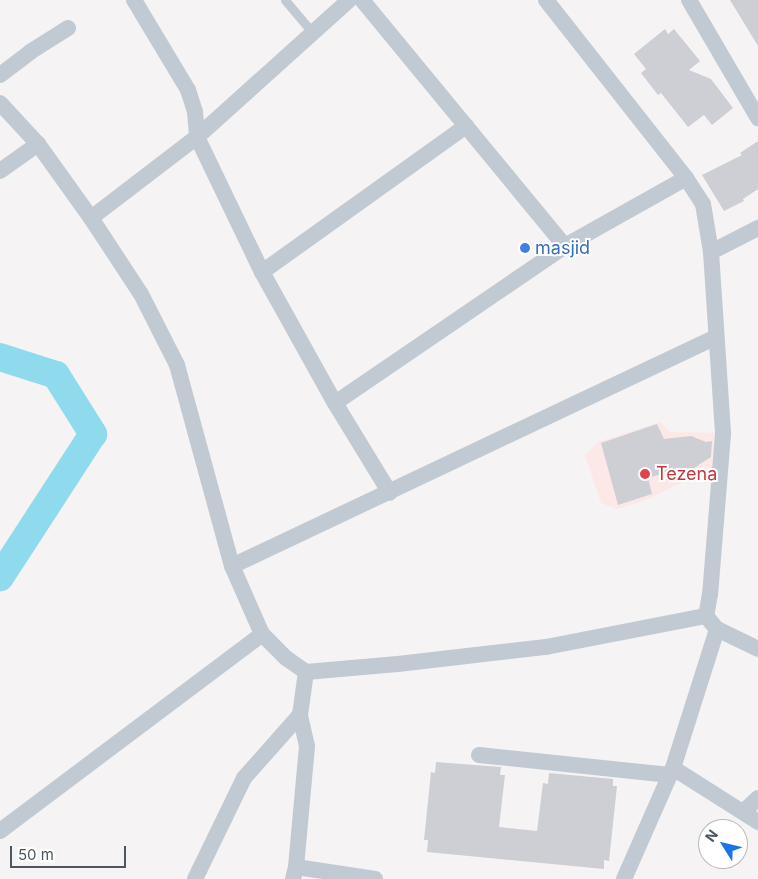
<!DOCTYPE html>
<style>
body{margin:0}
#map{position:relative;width:758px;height:879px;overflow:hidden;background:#f5f3f3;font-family:Inter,sans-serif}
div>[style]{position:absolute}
.medical>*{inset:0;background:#fce8e6}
.river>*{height:28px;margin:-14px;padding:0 14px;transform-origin:14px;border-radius:14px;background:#90daee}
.building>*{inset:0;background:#cdcfd5}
.lane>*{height:9px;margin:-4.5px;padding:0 4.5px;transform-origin:4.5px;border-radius:4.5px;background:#c1cad2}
.street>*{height:16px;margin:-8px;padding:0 8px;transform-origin:8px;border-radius:8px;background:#c1cad2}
.dots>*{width:14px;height:14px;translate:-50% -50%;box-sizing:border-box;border:2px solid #fff;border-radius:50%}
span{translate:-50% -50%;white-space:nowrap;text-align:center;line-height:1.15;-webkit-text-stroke:4px #fff;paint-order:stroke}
.shop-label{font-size:18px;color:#366cbe}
.left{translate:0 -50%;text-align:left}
.health-label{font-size:18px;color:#be3a42}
.north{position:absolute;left:698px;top:819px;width:50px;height:50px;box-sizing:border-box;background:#fff;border:1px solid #b7bbc0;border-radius:50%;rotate:306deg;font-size:14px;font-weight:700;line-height:20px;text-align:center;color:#4a5661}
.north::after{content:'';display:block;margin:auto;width:18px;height:22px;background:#1a73e8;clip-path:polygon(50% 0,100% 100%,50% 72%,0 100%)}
.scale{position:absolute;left:10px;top:846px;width:116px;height:22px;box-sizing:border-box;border:2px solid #4a5661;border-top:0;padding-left:6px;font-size:15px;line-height:18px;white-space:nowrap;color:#4a5661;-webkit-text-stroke:4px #fff;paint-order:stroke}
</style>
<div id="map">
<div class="medical">
<i style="clip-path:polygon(660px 422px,670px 432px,719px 433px,717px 465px,644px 501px,617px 509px,601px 503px,585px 455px,598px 442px)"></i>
</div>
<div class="river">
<i style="left:0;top:357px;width:59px;rotate:17.8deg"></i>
<i style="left:56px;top:375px;width:70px;rotate:57.9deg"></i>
<i style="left:93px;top:434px;width:171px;rotate:123deg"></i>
</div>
<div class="building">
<i style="clip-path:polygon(730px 0,758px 0,758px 46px)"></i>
<i style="clip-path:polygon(665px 29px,668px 34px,674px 29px,700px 61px,689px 70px,711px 79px,733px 108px,712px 125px,704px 115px,688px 127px,661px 93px,658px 95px,641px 73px,646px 69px,634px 54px)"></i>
<i style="clip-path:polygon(758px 141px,758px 189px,743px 199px,744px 201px,724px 211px,702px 175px,742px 155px,740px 153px)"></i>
<i style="clip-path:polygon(657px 424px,664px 439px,691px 436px,706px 442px,712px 441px,711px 457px,694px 468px,668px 472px,648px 478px,652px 494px,618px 505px,601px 443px)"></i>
<i style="clip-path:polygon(436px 762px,501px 767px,500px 775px,505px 775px,499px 827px,537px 831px,543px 783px,548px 784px,549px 773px,613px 779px,613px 786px,617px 786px,609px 861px,604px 860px,604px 869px,427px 852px,428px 840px,424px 840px,431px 772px,435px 773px)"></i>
</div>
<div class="lane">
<i style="left:285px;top:0;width:42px;rotate:49.8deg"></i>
</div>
<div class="street">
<i style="left:134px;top:0;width:105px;rotate:59deg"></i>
<i style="left:188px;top:90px;width:23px;rotate:72deg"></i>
<i style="left:195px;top:112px;width:25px;rotate:85deg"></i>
<i style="left:197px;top:137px;width:150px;rotate:64.3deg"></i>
<i style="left:262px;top:272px;width:150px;rotate:60.9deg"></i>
<i style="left:335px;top:403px;width:105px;rotate:58.6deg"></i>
<i style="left:362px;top:0;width:319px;rotate:50.5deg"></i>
<i style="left:546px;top:0;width:226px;rotate:51.8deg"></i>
<i style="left:686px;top:178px;width:31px;rotate:57deg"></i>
<i style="left:703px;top:204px;width:49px;rotate:80.5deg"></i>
<i style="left:711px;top:252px;width:182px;rotate:86.2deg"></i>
<i style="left:723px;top:434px;width:161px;rotate:94.6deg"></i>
<i style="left:710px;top:594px;width:22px;rotate:100deg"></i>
<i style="left:689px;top:0;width:137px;rotate:59.7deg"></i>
<i style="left:0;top:75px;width:38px;rotate:-37deg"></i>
<i style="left:30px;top:52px;width:45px;rotate:-32.3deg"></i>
<i style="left:0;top:103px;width:56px;rotate:47.2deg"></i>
<i style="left:38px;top:144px;width:91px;rotate:54.4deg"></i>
<i style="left:91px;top:218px;width:91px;rotate:56.7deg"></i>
<i style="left:141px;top:294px;width:80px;rotate:63.1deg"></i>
<i style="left:177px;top:365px;width:208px;rotate:74.7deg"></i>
<i style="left:232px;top:566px;width:74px;rotate:66.2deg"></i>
<i style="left:262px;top:634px;width:34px;rotate:45deg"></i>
<i style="left:286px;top:658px;width:24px;rotate:35deg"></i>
<i style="left:306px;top:672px;width:92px;rotate:-5deg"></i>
<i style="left:398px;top:664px;width:149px;rotate:-6.6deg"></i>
<i style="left:546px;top:647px;width:163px;rotate:-11deg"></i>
<i style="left:706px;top:616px;width:17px;rotate:50deg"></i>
<i style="left:717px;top:629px;width:46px;rotate:26deg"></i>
<i style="left:0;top:171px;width:47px;rotate:-35.4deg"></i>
<i style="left:91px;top:218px;width:133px;rotate:-37.4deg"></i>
<i style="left:197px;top:137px;width:205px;rotate:-42deg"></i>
<i style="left:711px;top:252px;width:53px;rotate:-27.1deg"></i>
<i style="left:262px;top:272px;width:251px;rotate:-35.6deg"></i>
<i style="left:335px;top:403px;width:278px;rotate:-34.3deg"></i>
<i style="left:565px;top:246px;width:139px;rotate:-29.3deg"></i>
<i style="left:232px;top:566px;width:535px;rotate:-25.32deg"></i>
<i style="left:479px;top:755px;width:192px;rotate:6deg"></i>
<i style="left:673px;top:768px;width:101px;rotate:32.4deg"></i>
<i style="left:744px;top:811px;width:19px;rotate:-43deg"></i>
<i style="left:0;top:831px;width:328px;rotate:-36.9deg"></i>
<i style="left:296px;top:867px;width:80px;rotate:8.6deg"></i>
<i style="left:195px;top:879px;width:112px;rotate:-64.1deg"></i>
<i style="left:244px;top:778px;width:84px;rotate:-48.4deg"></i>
<i style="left:293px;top:879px;width:12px;rotate:-76deg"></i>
<i style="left:296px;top:867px;width:121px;rotate:-84.8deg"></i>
<i style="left:307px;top:746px;width:32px;rotate:-103deg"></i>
<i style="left:300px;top:715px;width:43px;rotate:-82.1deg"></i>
<i style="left:624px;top:879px;width:121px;rotate:-66.2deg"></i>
<i style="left:673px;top:768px;width:146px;rotate:-72.4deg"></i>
</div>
<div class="dots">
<i style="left:525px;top:248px;background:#3f7fe0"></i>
<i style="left:645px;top:474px;background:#e0444e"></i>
</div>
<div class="shop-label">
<span class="left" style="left:535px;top:248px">masjid</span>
</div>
<div class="health-label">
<span class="left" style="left:656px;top:474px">Tezena</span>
</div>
<div class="north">N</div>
<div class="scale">50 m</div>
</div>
